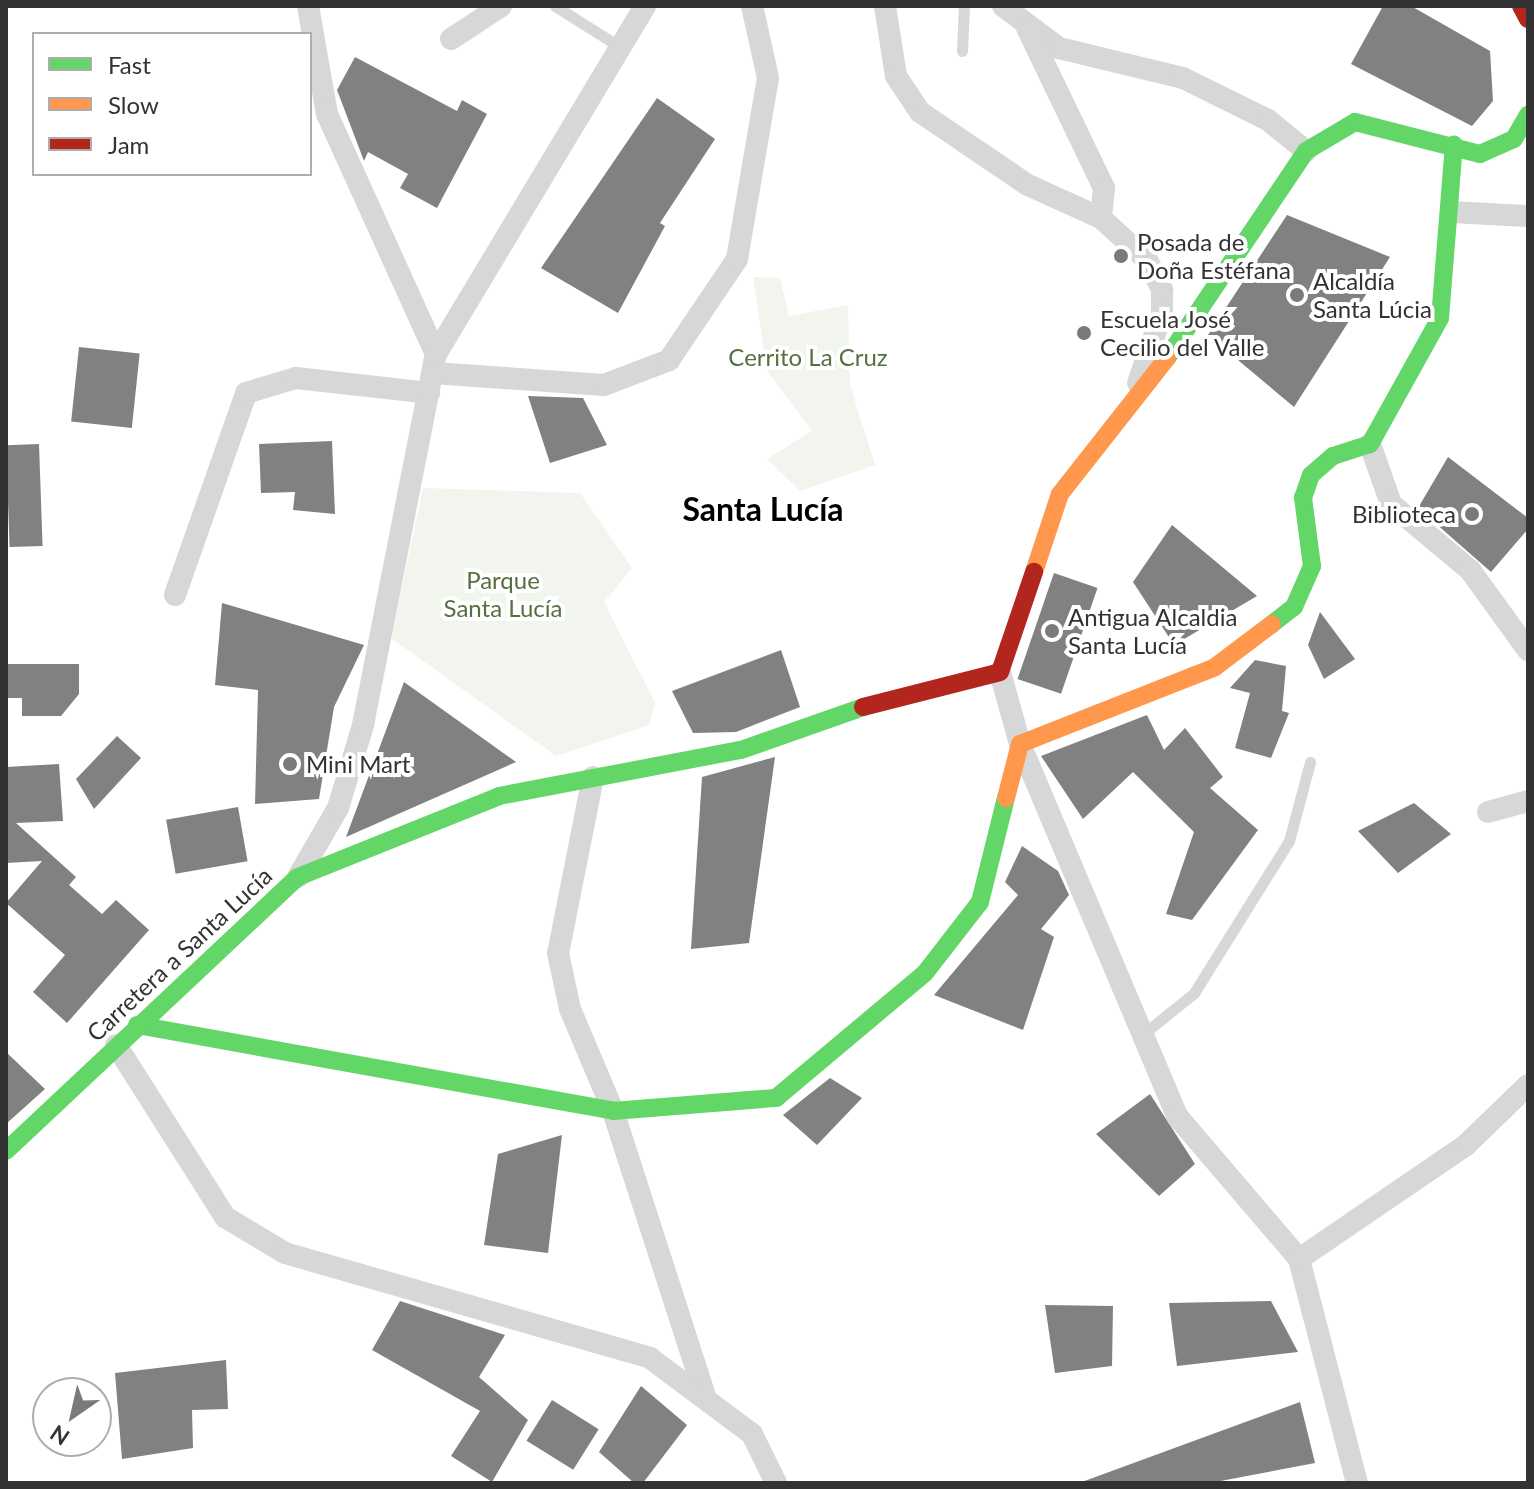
<!DOCTYPE html>
<meta charset="utf-8">
<style>
body{margin:0}
#map{position:relative;width:1534px;height:1489px;overflow:hidden;background:#fff;font-family:Lato,sans-serif}
div>[style]{position:absolute}
.green>*{inset:0;background:#f1f5ed}
.building>*{inset:0;background:#818181;transform-origin:0 0}
.lane>*{height:11px;margin:-5.5px;padding:0 5.5px;transform-origin:5.5px;border-radius:5.5px;background:#d7d7d7}
.street>*{height:22px;margin:-11px;padding:0 11px;transform-origin:11px;border-radius:11px;background:#d7d7d7}
.fast>*{height:18px;margin:-9px;padding:0 9px;transform-origin:9px;border-radius:9px;background:#63d668}
.slow>*{height:18px;margin:-9px;padding:0 9px;transform-origin:9px;border-radius:9px;background:#ff974d}
.jam>*{height:18px;margin:-9px;padding:0 9px;transform-origin:9px;border-radius:9px;background:#b3261e}
.dots>*{width:22px;height:22px;translate:-50% -50%;box-sizing:border-box;border:4px solid #fff;border-radius:50%}
span{translate:-50% -50%;white-space:nowrap;text-align:center;line-height:1.15;-webkit-text-stroke:8px #fff;paint-order:stroke}
.poi-label{font-size:24px;color:#333}
.left{translate:0 -50%;text-align:left}
.right{translate:-100% -50%;text-align:right}
.park-label{font-size:24px;color:#56703f}
.street-label{font-size:24px;color:#333}
.district-label{font-size:32px;color:#000;font-weight:700}
.frame{position:absolute;inset:0;border:8px solid #333;pointer-events:none}
.legend{position:absolute;left:32px;top:32px;width:280px;height:144px;box-sizing:border-box;background:#fff;border:2px solid #adadad;margin:0;padding:10px 14px;list-style:none;font-size:24px;color:#333}
.legend li{display:flex;align-items:center;gap:16px;height:40px}
.legend b{width:40px;border:2px solid #adadad}
.north{position:absolute;left:32px;top:1377px;width:80px;height:80px;box-sizing:border-box;background:#fff;border:2px solid #adadad;border-radius:50%;rotate:214deg;font-size:22px;font-weight:700;line-height:32px;text-align:center;color:#333}
.north::after{content:'';display:block;margin:auto;width:28px;height:36px;background:#7a7a7a;clip-path:polygon(50% 0,100% 100%,50% 72%,0 100%)}
</style>
<div id="map">
<div class="green">
<i style="clip-path:polygon(753px 277px,780px 278px,789px 316px,848px 305px,850px 385px,875px 465px,800px 491px,767px 459px,812px 431px,767px 371px)"></i>
<i style="clip-path:polygon(423px 488px,580px 493px,632px 568px,604px 602px,655px 703px,649px 725px,556px 756px,391px 638px)"></i>
</div>
<div class="building">
<i style="clip-path:polygon(1383px 6px,1411px 6px,1490px 51px,1493px 101px,1472px 126px,1351px 64px)"></i>
<i style="clip-path:polygon(355px 57px,457px 111px,462px 100px,487px 114px,437px 208px,400px 188px,408px 174px,368px 152px,364px 161px,337px 90px)"></i>
<i style="clip-path:polygon(657px 98px,715px 139px,660px 223px,665px 226px,618px 313px,541px 268px)"></i>
<i style="clip-path:polygon(1287px 215px,1390px 257px,1294px 407px,1208px 335px)"></i>
<i style="left:79px;top:347px;width:61px;height:75px;rotate:6deg"></i>
<i style="clip-path:polygon(528px 396px,583px 398px,607px 445px,550px 463px)"></i>
<i style="clip-path:polygon(332px 441px,335px 514px,293px 510px,295px 492px,261px 493px,259px 444px)"></i>
<i style="left:39px;top:444px;width:102px;height:33px;rotate:88deg"></i>
<i style="clip-path:polygon(1448px 457px,1528px 518px,1528px 529px,1491px 572px,1418px 508px)"></i>
<i style="clip-path:polygon(1172px 525px,1257px 596px,1174px 645px,1133px 582px)"></i>
<i style="left:1054px;top:573px;width:46px;height:112px;rotate:19deg"></i>
<i style="clip-path:polygon(222px 603px,364px 645px,334px 707px,319px 799px,255px 804px,258px 690px,215px 685px)"></i>
<i style="clip-path:polygon(1320px 612px,1355px 659px,1324px 679px,1308px 645px)"></i>
<i style="clip-path:polygon(781px 650px,800px 707px,736px 732px,693px 733px,672px 691px)"></i>
<i style="clip-path:polygon(1255px 660px,1286px 666px,1282px 711px,1289px 713px,1271px 758px,1235px 748px,1250px 693px,1230px 688px)"></i>
<i style="clip-path:polygon(6px 664px,79px 664px,79px 694px,61px 716px,22px 716px,22px 698px,6px 698px)"></i>
<i style="clip-path:polygon(404px 682px,516px 762px,346px 837px)"></i>
<i style="clip-path:polygon(1147px 715px,1164px 750px,1185px 728px,1223px 777px,1210px 788px,1258px 830px,1192px 920px,1166px 914px,1194px 832px,1133px 772px,1083px 819px,1041px 756px)"></i>
<i style="clip-path:polygon(117px 736px,141px 758px,94px 809px,76px 779px)"></i>
<i style="clip-path:polygon(775px 757px,749px 943px,691px 949px,702px 777px)"></i>
<i style="clip-path:polygon(59px 764px,63px 821px,16px 823px,76px 877px,69px 885px,102px 914px,116px 900px,149px 930px,67px 1023px,33px 992px,65px 955px,6px 903px,42px 861px,6px 863px,6px 767px)"></i>
<i style="clip-path:polygon(1414px 803px,1451px 834px,1398px 873px,1358px 831px)"></i>
<i style="left:238px;top:807px;width:55px;height:73px;rotate:80deg"></i>
<i style="clip-path:polygon(1022px 846px,1058px 871px,1069px 895px,1041px 929px,1054px 937px,1023px 1030px,934px 995px,1018px 895px,1005px 882px)"></i>
<i style="clip-path:polygon(6px 1052px,45px 1089px,6px 1124px)"></i>
<i style="clip-path:polygon(830px 1078px,862px 1098px,817px 1145px,783px 1115px)"></i>
<i style="clip-path:polygon(1150px 1094px,1195px 1164px,1159px 1196px,1096px 1134px)"></i>
<i style="clip-path:polygon(562px 1135px,548px 1253px,484px 1245px,498px 1154px)"></i>
<i style="clip-path:polygon(400px 1301px,505px 1335px,479px 1377px,528px 1420px,492px 1482px,451px 1456px,480px 1411px,372px 1350px)"></i>
<i style="clip-path:polygon(1271px 1301px,1298px 1352px,1177px 1366px,1169px 1303px)"></i>
<i style="clip-path:polygon(1045px 1305px,1113px 1306px,1112px 1366px,1055px 1373px)"></i>
<i style="clip-path:polygon(226px 1360px,228px 1409px,192px 1410px,193px 1448px,122px 1459px,115px 1373px)"></i>
<i style="clip-path:polygon(641px 1386px,687px 1425px,643px 1483px,634px 1483px,599px 1452px)"></i>
<i style="left:552px;top:1400px;width:55px;height:48px;rotate:32deg"></i>
<i style="clip-path:polygon(1300px 1402px,1315px 1463px,1210px 1483px,1079px 1483px)"></i>
</div>
<div class="lane">
<i style="left:555px;top:6px;width:73px;rotate:32.2deg"></i>
<i style="left:962px;top:51px;width:45px;rotate:-87.5deg"></i>
<i style="left:1142px;top:1035px;width:67px;rotate:-38.9deg"></i>
<i style="left:1194px;top:993px;width:179px;rotate:-58deg"></i>
<i style="left:1289px;top:841px;width:82px;rotate:-75.1deg"></i>
</div>
<div class="street">
<i style="left:308px;top:6px;width:110px;rotate:80deg"></i>
<i style="left:327px;top:114px;width:264px;rotate:65.6deg"></i>
<i style="left:885px;top:6px;width:71px;rotate:81.1deg"></i>
<i style="left:896px;top:76px;width:43px;rotate:56.3deg"></i>
<i style="left:920px;top:112px;width:130px;rotate:34.1deg"></i>
<i style="left:1028px;top:185px;width:80px;rotate:24.3deg"></i>
<i style="left:1101px;top:218px;width:62px;rotate:42.4deg"></i>
<i style="left:1147px;top:260px;width:34px;rotate:63deg"></i>
<i style="left:1162px;top:290px;width:23px;rotate:90deg"></i>
<i style="left:1162px;top:313px;width:74px;rotate:108.9deg"></i>
<i style="left:1003px;top:6px;width:70px;rotate:36.9deg"></i>
<i style="left:1059px;top:48px;width:128px;rotate:13.6deg"></i>
<i style="left:1183px;top:78px;width:95px;rotate:26.3deg"></i>
<i style="left:1268px;top:120px;width:49px;rotate:39.2deg"></i>
<i style="left:1027px;top:28px;width:178px;rotate:64.3deg"></i>
<i style="left:1104px;top:188px;width:30px;rotate:96deg"></i>
<i style="left:451px;top:39px;width:60px;rotate:-33.4deg"></i>
<i style="left:1451px;top:212px;width:77px;rotate:3deg"></i>
<i style="left:433px;top:373px;width:171px;rotate:4deg"></i>
<i style="left:604px;top:385px;width:70px;rotate:-21deg"></i>
<i style="left:669px;top:360px;width:122px;rotate:-56deg"></i>
<i style="left:737px;top:259px;width:184px;rotate:-80.3deg"></i>
<i style="left:768px;top:78px;width:74px;rotate:-102.5deg"></i>
<i style="left:1370px;top:444px;width:64px;rotate:70.7deg"></i>
<i style="left:1391px;top:504px;width:103px;rotate:39.9deg"></i>
<i style="left:1470px;top:570px;width:99px;rotate:54.1deg"></i>
<i style="left:175px;top:595px;width:214px;rotate:-70.6deg"></i>
<i style="left:246px;top:393px;width:52px;rotate:-16.7deg"></i>
<i style="left:296px;top:378px;width:134px;rotate:6.4deg"></i>
<i style="left:1000px;top:672px;width:75px;rotate:74.5deg"></i>
<i style="left:1020px;top:744px;width:404px;rotate:67.1deg"></i>
<i style="left:1177px;top:1116px;width:188px;rotate:49.5deg"></i>
<i style="left:1299px;top:1259px;width:231px;rotate:75.5deg"></i>
<i style="left:593px;top:777px;width:179px;rotate:101.2deg"></i>
<i style="left:558px;top:953px;width:57px;rotate:77.9deg"></i>
<i style="left:570px;top:1009px;width:111px;rotate:67.1deg"></i>
<i style="left:613px;top:1111px;width:299px;rotate:72.1deg"></i>
<i style="left:1488px;top:812px;width:41px;rotate:-15.4deg"></i>
<i style="left:298px;top:877px;width:80px;rotate:-59.9deg"></i>
<i style="left:338px;top:808px;width:87px;rotate:-73.2deg"></i>
<i style="left:363px;top:725px;width:378px;rotate:-78.9deg"></i>
<i style="left:436px;top:354px;width:406px;rotate:-59deg"></i>
<i style="left:116px;top:1045px;width:204px;rotate:57.6deg"></i>
<i style="left:225px;top:1217px;width:70px;rotate:31deg"></i>
<i style="left:285px;top:1253px;width:380px;rotate:16deg"></i>
<i style="left:650px;top:1358px;width:127px;rotate:36.7deg"></i>
<i style="left:752px;top:1434px;width:55px;rotate:63.9deg"></i>
<i style="left:1299px;top:1259px;width:202px;rotate:-34.3deg"></i>
<i style="left:1466px;top:1145px;width:86px;rotate:-44.1deg"></i>
</div>
<div class="fast">
<i style="left:1167px;top:358px;width:249px;rotate:-56.1deg"></i>
<i style="left:1306px;top:151px;width:57px;rotate:-30.6deg"></i>
<i style="left:1355px;top:122px;width:129px;rotate:14.4deg"></i>
<i style="left:1480px;top:154px;width:37px;rotate:-24deg"></i>
<i style="left:1514px;top:139px;width:28px;rotate:-60deg"></i>
<i style="left:1272px;top:624px;width:28px;rotate:-38deg"></i>
<i style="left:1294px;top:607px;width:45px;rotate:-66.3deg"></i>
<i style="left:1312px;top:566px;width:69px;rotate:-97.5deg"></i>
<i style="left:1303px;top:498px;width:24px;rotate:-71deg"></i>
<i style="left:1311px;top:475px;width:29px;rotate:-41deg"></i>
<i style="left:1333px;top:456px;width:39px;rotate:-18deg"></i>
<i style="left:1370px;top:444px;width:144px;rotate:-60.9deg"></i>
<i style="left:1440px;top:318px;width:174px;rotate:-85.4deg"></i>
<i style="left:137px;top:1025px;width:484px;rotate:10.2deg"></i>
<i style="left:613px;top:1111px;width:164px;rotate:-4.6deg"></i>
<i style="left:776px;top:1098px;width:194px;rotate:-40deg"></i>
<i style="left:925px;top:973px;width:90px;rotate:-52.2deg"></i>
<i style="left:980px;top:902px;width:107px;rotate:-76deg"></i>
<i style="left:6px;top:1151px;width:400px;rotate:-43.2deg"></i>
<i style="left:298px;top:877px;width:217px;rotate:-21.9deg"></i>
<i style="left:499px;top:796px;width:246px;rotate:-10.8deg"></i>
<i style="left:741px;top:750px;width:129px;rotate:-19.4deg"></i>
</div>
<div class="slow">
<i style="left:1034px;top:572px;width:82px;rotate:-71.6deg"></i>
<i style="left:1060px;top:494px;width:173px;rotate:-51.8deg"></i>
<i style="left:1006px;top:798px;width:56px;rotate:-75.5deg"></i>
<i style="left:1020px;top:744px;width:210px;rotate:-21.5deg"></i>
<i style="left:1215px;top:667px;width:71px;rotate:-37deg"></i>
</div>
<div class="jam">
<i style="left:1521px;top:6px;width:15px;rotate:62deg"></i>
<i style="left:863px;top:707px;width:141px;rotate:-14.3deg"></i>
<i style="left:1000px;top:672px;width:106px;rotate:-71.2deg"></i>
</div>
<div class="dots">
<i style="left:1121px;top:256px;background:#7a7a7a"></i>
<i style="left:1297px;top:295px;background:#7a7a7a"></i>
<i style="left:1084px;top:333px;background:#7a7a7a"></i>
<i style="left:1472px;top:514px;background:#7a7a7a"></i>
<i style="left:1052px;top:631px;background:#7a7a7a"></i>
<i style="left:290px;top:764px;background:#7a7a7a"></i>
</div>
<div class="poi-label">
<span class="left" style="left:1137px;top:256px">Posada de<br>Doña Estéfana</span>
<span class="left" style="left:1313px;top:295px">Alcaldía<br>Santa Lúcia</span>
<span class="left" style="left:1100px;top:333px">Escuela José<br>Cecilio del Valle</span>
<span class="right" style="left:1456px;top:514px">Biblioteca</span>
<span class="left" style="left:1068px;top:631px">Antigua Alcaldia<br>Santa Lucía</span>
<span class="left" style="left:306px;top:764px">Mini Mart</span>
</div>
<div class="park-label">
<span style="left:808px;top:357px">Cerrito La Cruz</span>
<span style="left:503px;top:594px">Parque<br>Santa Lucía</span>
</div>
<div class="street-label">
<span style="left:179px;top:954px;rotate:-43deg">Carretera a Santa Lucía</span>
</div>
<div class="district-label">
<span style="left:763px;top:509px">Santa Lucía</span>
</div>
<div class="frame"></div>
<ul class="legend">
<li><b style="height:10px;background:#63d668"></b>Fast</li>
<li><b style="height:10px;background:#ff974d"></b>Slow</li>
<li><b style="height:10px;background:#b3261e"></b>Jam</li>
</ul>
<div class="north">N</div>
</div>
